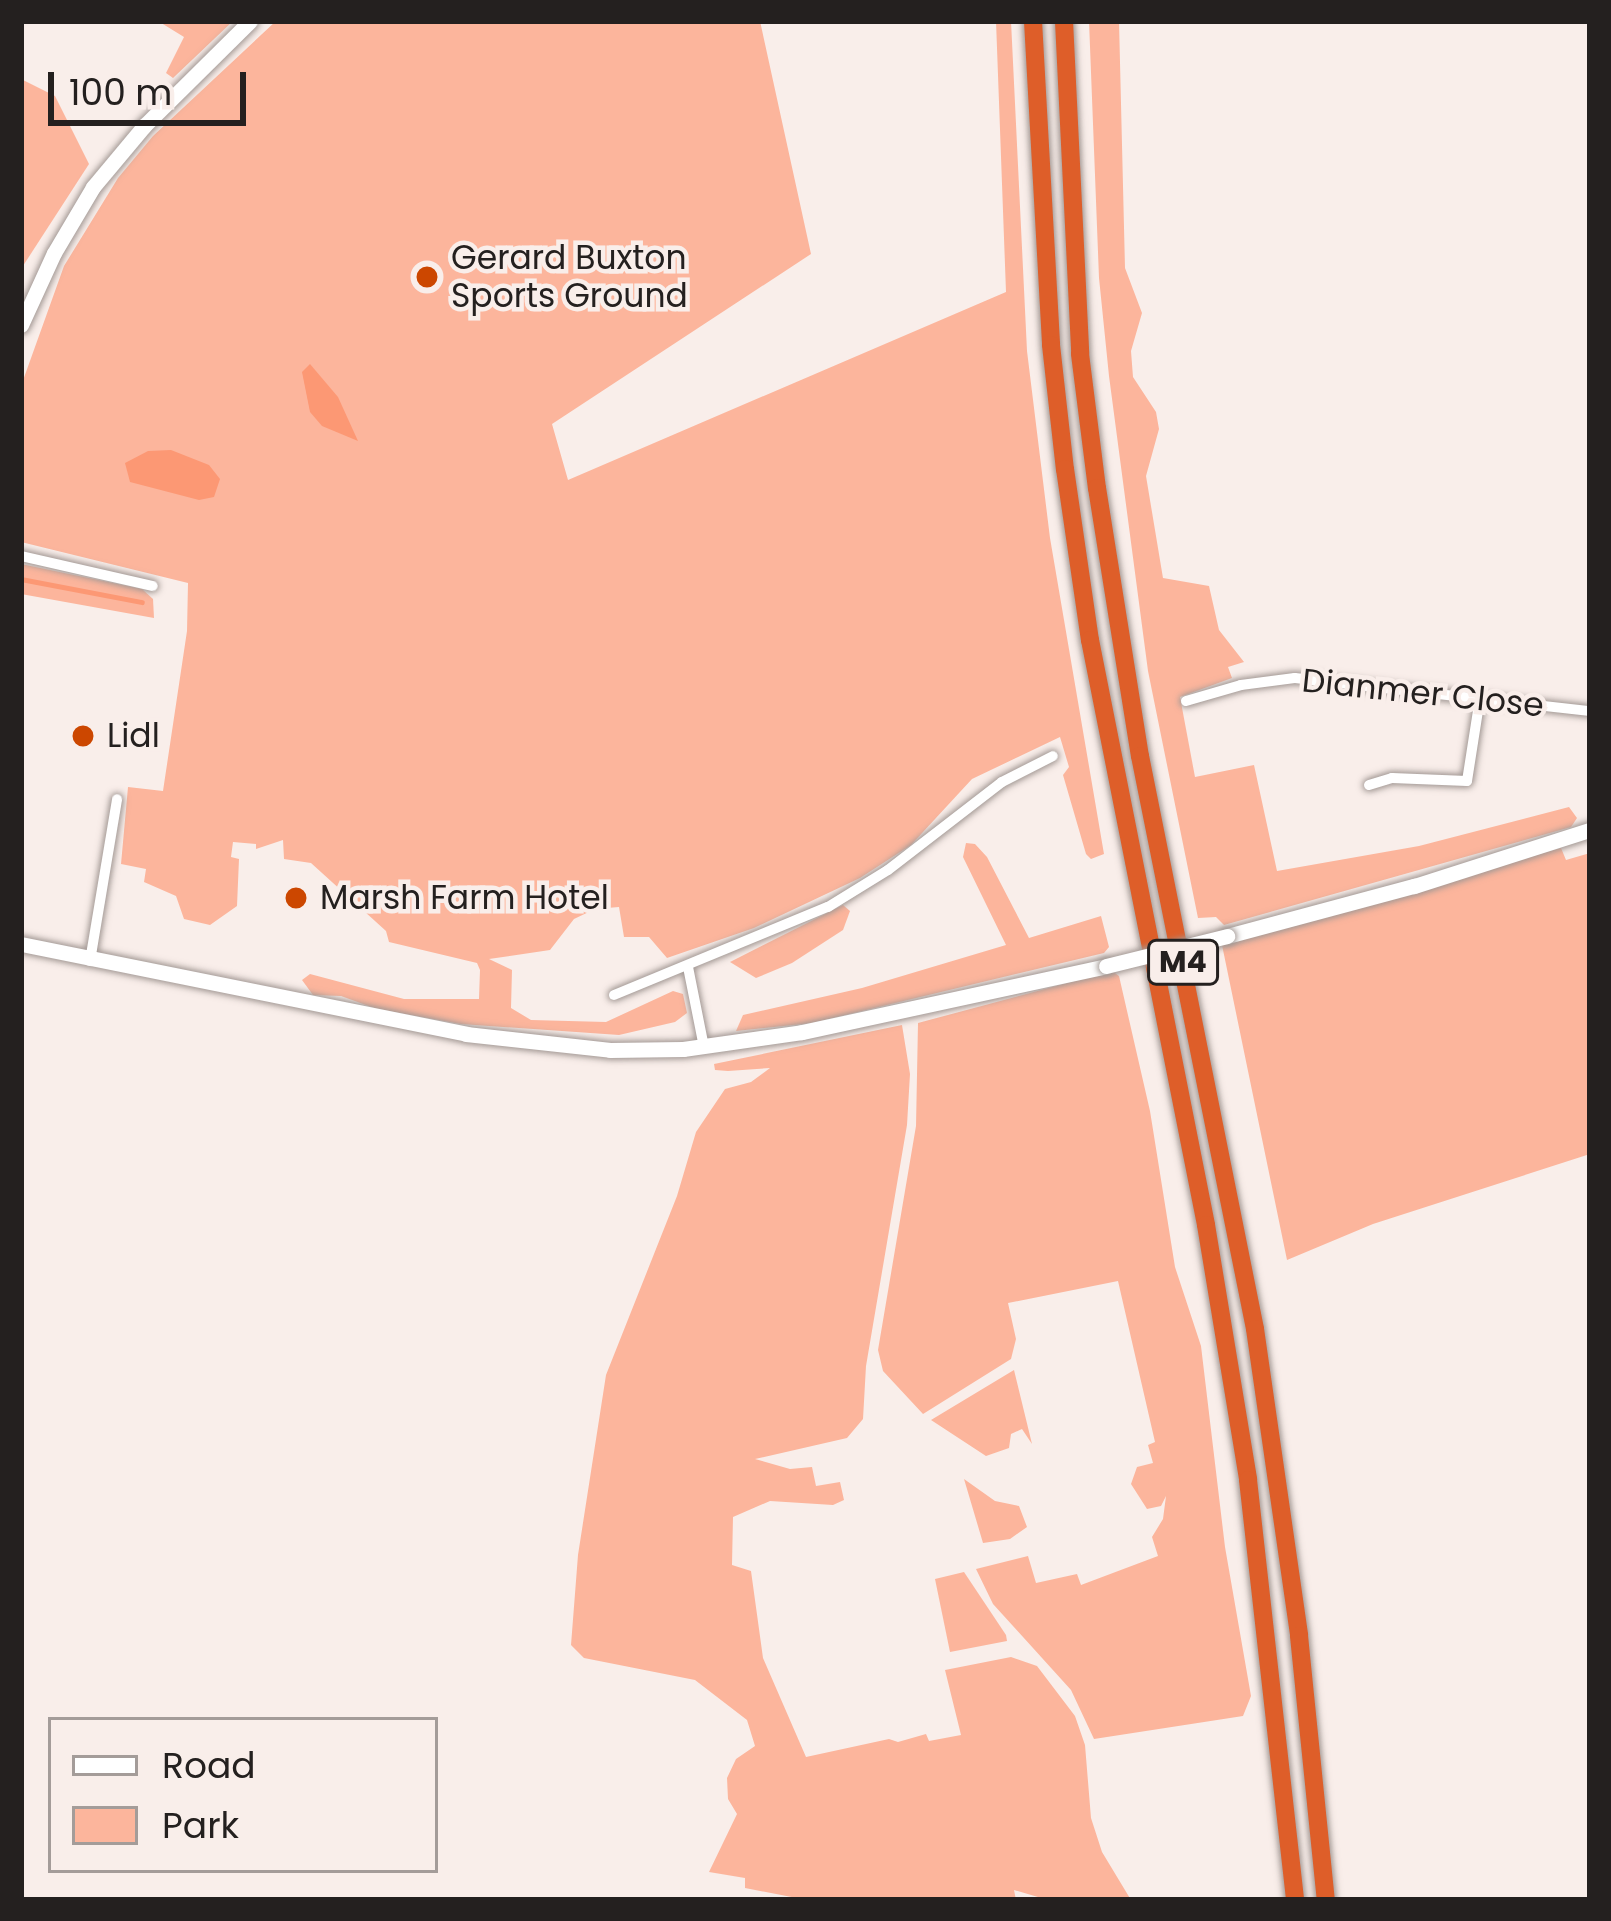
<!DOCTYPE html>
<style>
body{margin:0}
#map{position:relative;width:1611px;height:1921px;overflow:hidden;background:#f9eeea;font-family:Poppins,sans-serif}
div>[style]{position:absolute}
.green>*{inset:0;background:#fcb59c}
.water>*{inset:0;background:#fc9874}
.stream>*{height:4.5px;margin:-2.25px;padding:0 2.25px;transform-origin:2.25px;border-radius:2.25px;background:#fc9874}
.roads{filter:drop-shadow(0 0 3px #a39995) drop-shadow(0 0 3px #a39995)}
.street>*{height:10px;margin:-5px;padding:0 5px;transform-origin:5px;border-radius:5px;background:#fff}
.secondary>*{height:15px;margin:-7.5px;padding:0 7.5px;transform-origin:7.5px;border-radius:7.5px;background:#fff}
.highway>*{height:18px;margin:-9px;padding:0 9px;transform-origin:9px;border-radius:9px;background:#de5e29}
.bridges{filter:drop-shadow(0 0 3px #a39995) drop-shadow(0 0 3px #a39995)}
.secondary-bridge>*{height:15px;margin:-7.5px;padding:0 7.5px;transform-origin:7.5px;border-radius:7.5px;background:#fff}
.dots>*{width:33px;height:33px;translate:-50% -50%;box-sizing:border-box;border:6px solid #f9eeea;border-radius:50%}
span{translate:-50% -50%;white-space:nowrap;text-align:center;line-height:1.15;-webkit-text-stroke:9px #f9eeea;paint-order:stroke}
.shield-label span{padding:3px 9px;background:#f9eeea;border:3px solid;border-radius:9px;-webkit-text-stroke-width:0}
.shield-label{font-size:30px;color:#24201f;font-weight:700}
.poi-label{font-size:33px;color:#24201f}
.left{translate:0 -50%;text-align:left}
.street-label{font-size:33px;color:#24201f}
.frame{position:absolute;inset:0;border:24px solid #24201f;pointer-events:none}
.legend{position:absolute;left:48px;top:1717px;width:390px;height:156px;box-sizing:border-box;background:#f9eeea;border:3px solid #a49c99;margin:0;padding:15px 21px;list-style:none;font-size:36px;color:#24201f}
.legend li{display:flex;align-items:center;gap:24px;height:60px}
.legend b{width:60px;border:3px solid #a49c99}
.scale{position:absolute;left:48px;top:72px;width:198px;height:54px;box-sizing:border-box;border:6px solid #24201f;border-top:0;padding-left:15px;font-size:36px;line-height:42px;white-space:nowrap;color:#24201f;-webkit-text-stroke:9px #f9eeea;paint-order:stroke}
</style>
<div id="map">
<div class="green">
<i style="clip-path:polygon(158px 21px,233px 21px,173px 78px,166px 73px,184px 37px)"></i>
<i style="clip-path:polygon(276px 21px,760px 21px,811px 254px,552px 424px,568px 480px,1006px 292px,996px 21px,1011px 21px,1027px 351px,1050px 538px,1104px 854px,1091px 859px,1086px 854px,1063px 775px,1069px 767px,1060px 737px,972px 779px,911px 845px,860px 878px,754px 928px,667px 958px,649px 937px,624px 937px,619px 907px,595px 909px,574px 919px,550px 950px,489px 959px,512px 970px,511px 1008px,531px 1020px,606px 1022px,673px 991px,683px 994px,687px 1013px,675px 1022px,619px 1035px,461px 1024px,377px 1009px,341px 996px,313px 995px,302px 980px,310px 974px,404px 999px,479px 999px,480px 970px,477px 963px,389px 942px,386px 931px,311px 863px,284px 859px,283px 840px,256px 849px,256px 844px,233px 842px,231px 857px,239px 859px,237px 906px,210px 925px,184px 919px,176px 896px,144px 882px,146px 869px,121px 864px,128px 787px,163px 791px,187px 631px,188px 583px,21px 542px,21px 386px,64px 266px,118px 178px,153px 136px)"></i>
<i style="clip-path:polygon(1089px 21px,1119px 21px,1125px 268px,1142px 313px,1131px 351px,1133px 377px,1156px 412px,1159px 429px,1146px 476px,1163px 578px,1209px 586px,1219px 630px,1244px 662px,1228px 667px,1232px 678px,1180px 697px,1195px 777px,1254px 765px,1277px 871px,1419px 846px,1569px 807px,1577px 818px,1571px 827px,1224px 925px,1216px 917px,1198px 918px,1148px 671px,1109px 376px,1099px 278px)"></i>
<i style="clip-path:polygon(21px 79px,55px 96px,89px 164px,21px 269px)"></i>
<i style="clip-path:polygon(21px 564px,142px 589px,153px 599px,154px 618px,21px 594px)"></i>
<i style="clip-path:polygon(966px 843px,975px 844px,987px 857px,1029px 938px,1101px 916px,1109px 947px,1104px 953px,812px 1023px,736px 1031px,743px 1015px,862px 988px,1006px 945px,963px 857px)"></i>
<i style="clip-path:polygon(1561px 848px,1566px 860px,1590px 853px,1590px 1154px,1373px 1224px,1287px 1260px,1222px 945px)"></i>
<i style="clip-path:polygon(843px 905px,850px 911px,843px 930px,792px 963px,756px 978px,730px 962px)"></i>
<i style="clip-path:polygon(1112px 971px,1119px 976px,1150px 1111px,1175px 1267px,1201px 1346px,1225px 1547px,1251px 1696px,1243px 1716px,1094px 1739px,1071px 1690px,993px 1604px,976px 1569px,1028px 1556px,1036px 1583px,1077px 1574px,1081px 1585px,1158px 1556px,1152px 1537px,1163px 1519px,1166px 1496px,1161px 1506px,1147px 1509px,1131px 1484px,1137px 1467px,1153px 1463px,1148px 1445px,1155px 1442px,1118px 1281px,1008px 1303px,1016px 1339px,1011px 1359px,923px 1414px,883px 1371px,878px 1350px,916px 1126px,918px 1023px)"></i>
<i style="clip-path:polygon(902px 1025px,910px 1074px,907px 1125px,866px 1366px,863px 1419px,847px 1438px,755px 1459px,790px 1469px,812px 1467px,816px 1486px,840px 1482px,844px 1500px,833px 1505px,770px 1501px,733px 1517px,732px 1565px,751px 1571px,763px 1658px,806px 1757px,889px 1739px,898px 1742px,926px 1734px,929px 1741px,961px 1735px,945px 1670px,1011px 1657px,1037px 1666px,1075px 1716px,1085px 1745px,1091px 1818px,1102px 1852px,1131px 1900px,1048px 1900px,1014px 1890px,1016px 1900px,807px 1900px,745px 1888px,745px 1878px,709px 1872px,737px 1814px,728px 1799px,727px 1778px,736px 1759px,755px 1746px,747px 1720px,695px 1680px,584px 1658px,571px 1645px,578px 1555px,606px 1375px,677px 1196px,696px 1132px,725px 1089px,751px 1082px,770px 1068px,728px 1071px,715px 1070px,714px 1064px)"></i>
<i style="clip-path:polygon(1014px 1370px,1032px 1444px,1022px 1429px,1011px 1434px,1009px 1448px,986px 1456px,931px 1420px)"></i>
<i style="clip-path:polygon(964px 1479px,995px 1501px,1019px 1506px,1027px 1527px,1010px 1539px,983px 1543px)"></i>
<i style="clip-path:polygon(964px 1572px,1006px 1635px,1007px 1641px,950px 1652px,935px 1579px)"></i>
</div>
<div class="water">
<i style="clip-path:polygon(310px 364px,338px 397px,358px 441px,322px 426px,310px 412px,302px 372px)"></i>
<i style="clip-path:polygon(171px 450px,209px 465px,220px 479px,214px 497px,199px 500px,130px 482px,125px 463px,148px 451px)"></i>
</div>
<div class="stream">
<i style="left:21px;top:579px;width:123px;rotate:10.8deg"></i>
</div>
<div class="roads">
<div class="street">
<i style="left:21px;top:556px;width:135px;rotate:12.8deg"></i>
<i style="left:1186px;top:701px;width:57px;rotate:-16.2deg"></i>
<i style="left:1241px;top:685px;width:54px;rotate:-7.4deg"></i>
<i style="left:1295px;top:678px;width:297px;rotate:6.4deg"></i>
<i style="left:1369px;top:785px;width:24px;rotate:-17deg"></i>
<i style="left:1392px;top:778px;width:75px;rotate:2.3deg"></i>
<i style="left:1467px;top:781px;width:84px;rotate:-81.1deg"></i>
<i style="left:90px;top:961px;width:164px;rotate:-80.5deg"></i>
<i style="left:688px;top:967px;width:82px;rotate:78.7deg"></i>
<i style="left:614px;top:995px;width:231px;rotate:-22.4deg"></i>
<i style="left:828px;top:907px;width:70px;rotate:-31.7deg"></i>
<i style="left:888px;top:870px;width:144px;rotate:-37.7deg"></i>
<i style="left:1002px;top:782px;width:57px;rotate:-27deg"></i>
</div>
<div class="secondary">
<i style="left:21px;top:325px;width:79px;rotate:-65.4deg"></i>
<i style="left:54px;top:253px;width:77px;rotate:-59.4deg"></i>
<i style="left:93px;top:187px;width:80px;rotate:-50.1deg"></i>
<i style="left:144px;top:126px;width:149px;rotate:-44.7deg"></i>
<i style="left:1227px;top:936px;width:194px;rotate:-15deg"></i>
<i style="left:1414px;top:886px;width:185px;rotate:-17.7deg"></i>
<i style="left:21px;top:944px;width:454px;rotate:11.4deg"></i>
<i style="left:466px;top:1034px;width:145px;rotate:6.3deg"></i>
<i style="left:610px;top:1050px;width:73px;rotate:-0.8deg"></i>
<i style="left:683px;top:1049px;width:120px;rotate:-8.1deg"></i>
<i style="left:802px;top:1032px;width:311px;rotate:-12.2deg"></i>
</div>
<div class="highway">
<i style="left:1033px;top:21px;width:324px;rotate:86.8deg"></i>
<i style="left:1051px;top:345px;width:125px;rotate:83.6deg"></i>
<i style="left:1065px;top:469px;width:173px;rotate:81.7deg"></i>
<i style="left:1090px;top:640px;width:596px;rotate:78.78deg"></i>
<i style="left:1206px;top:1225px;width:258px;rotate:80.6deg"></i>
<i style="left:1248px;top:1480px;width:423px;rotate:83.6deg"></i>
<i style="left:1064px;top:21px;width:333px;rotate:87.2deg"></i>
<i style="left:1080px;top:354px;width:135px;rotate:82.8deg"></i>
<i style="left:1097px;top:488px;width:271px;rotate:80.9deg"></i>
<i style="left:1140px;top:756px;width:584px;rotate:78.65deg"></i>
<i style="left:1255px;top:1329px;width:310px;rotate:81.8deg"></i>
<i style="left:1299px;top:1636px;width:265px;rotate:84.2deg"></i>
</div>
</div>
<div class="bridges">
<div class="secondary-bridge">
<i style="left:1106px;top:966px;width:125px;rotate:-13.9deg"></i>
</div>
</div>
<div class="dots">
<i style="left:427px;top:277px;background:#cc4700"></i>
<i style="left:83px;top:736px;background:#cc4700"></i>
<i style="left:296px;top:898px;background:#cc4700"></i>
</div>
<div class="shield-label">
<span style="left:1183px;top:962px">M4</span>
</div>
<div class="poi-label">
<span class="left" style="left:451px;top:277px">Gerard Buxton<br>Sports Ground</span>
<span class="left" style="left:107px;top:736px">Lidl</span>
<span class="left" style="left:320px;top:898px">Marsh Farm Hotel</span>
</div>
<div class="street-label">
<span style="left:1423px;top:693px;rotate:6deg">Dianmer Close</span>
</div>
<div class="frame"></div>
<ul class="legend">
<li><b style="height:15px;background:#fff"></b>Road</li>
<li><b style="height:33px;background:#fcb59c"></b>Park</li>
</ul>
<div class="scale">100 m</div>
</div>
